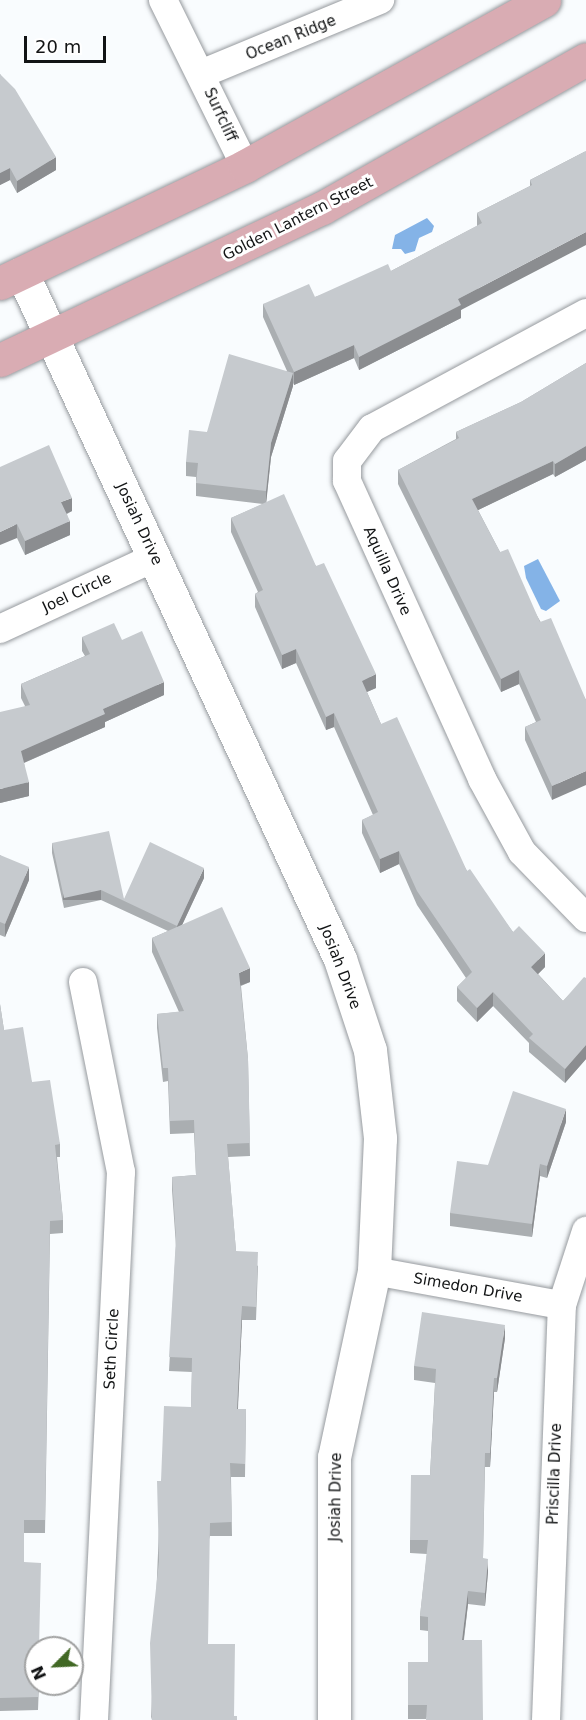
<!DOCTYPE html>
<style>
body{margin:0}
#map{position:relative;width:586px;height:1720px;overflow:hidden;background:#f9fcfe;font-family:"DejaVu Sans",sans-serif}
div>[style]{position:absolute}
.water>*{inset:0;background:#84b3e7}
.roads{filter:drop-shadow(0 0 2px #969a9e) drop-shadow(0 0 2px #969a9e)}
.street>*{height:28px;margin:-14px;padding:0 14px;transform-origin:14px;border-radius:14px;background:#fff}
.secondary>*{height:33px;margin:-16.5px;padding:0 16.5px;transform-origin:16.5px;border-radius:16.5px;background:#fff}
.primary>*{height:33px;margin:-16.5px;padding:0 16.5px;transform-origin:16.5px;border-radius:16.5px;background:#d9acb3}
.wall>*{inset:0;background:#aaaeb1}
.shaded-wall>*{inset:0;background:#8b8d90;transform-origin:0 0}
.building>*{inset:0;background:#c6cace}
span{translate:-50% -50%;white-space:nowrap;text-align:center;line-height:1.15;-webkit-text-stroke:6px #fff;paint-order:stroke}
.street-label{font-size:15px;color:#121415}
.north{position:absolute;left:24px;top:1636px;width:60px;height:60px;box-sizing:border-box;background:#fff;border:2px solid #a0a1a1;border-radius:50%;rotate:246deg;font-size:16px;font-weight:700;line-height:24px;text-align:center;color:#121415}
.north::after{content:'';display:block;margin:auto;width:21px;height:27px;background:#416824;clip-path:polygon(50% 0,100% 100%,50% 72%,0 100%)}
.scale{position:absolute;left:24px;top:36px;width:82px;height:27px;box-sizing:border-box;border:3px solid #121415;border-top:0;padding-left:8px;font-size:18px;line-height:21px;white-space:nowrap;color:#121415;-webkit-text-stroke:4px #fff;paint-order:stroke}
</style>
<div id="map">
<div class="water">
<i style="clip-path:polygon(427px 218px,434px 226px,432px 232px,419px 238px,415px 251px,405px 254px,401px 249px,392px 249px,395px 235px)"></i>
<i style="clip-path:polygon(538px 559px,560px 601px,546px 611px,541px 609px,526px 578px,524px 566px)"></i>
</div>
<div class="roads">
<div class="street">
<i style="left:163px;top:0;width:185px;rotate:63.7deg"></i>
<i style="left:201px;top:74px;width:194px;rotate:-22.5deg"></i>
<i style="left:586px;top:313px;width:243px;rotate:151.7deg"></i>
<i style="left:372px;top:428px;width:41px;rotate:127.1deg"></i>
<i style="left:347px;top:461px;width:20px;rotate:90deg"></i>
<i style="left:347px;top:481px;width:327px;rotate:65.6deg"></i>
<i style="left:482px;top:779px;width:83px;rotate:61.3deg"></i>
<i style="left:522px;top:852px;width:92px;rotate:45.9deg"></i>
<i style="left:0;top:629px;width:170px;rotate:-24.8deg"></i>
<i style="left:83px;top:982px;width:194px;rotate:78.7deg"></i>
<i style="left:121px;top:1172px;width:549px;rotate:92.82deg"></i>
<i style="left:374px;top:1271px;width:191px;rotate:10.3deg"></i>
<i style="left:546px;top:1720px;width:415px;rotate:-87.8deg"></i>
<i style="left:562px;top:1305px;width:78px;rotate:-72deg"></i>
</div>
<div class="secondary">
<i style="left:22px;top:273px;width:756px;rotate:65.13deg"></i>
<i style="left:340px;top:959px;width:96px;rotate:71.8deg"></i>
<i style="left:370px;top:1050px;width:89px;rotate:83.5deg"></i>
<i style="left:380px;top:1138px;width:133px;rotate:92.6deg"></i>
<i style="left:374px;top:1271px;width:190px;rotate:102.1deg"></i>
<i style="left:334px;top:1457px;width:263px;rotate:90deg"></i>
</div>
<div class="primary">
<i style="left:0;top:283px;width:272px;rotate:-25.5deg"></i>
<i style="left:245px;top:166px;width:342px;rotate:-29deg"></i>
<i style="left:0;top:360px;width:356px;rotate:-25.3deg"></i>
<i style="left:322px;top:208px;width:303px;rotate:-29.4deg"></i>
</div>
</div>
<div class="wall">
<i style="clip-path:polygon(0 74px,56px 170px,17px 193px,10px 180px,0 185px)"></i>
<i style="clip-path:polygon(586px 151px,461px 310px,461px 318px,359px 370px,354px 358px,294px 385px,293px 383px,293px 386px,271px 457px,266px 502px,316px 566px,376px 688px,367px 692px,381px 724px,467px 871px,513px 932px,545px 967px,538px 974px,563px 1001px,586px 978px,586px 1059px,565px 1083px,529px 1052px,529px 1043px,493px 1006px,477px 1022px,457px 1001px,457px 987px,466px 978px,417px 905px,399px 864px,380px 873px,362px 833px,362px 820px,373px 815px,334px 727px,326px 730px,296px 663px,282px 669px,255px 607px,255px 594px,258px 592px,231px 532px,231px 518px,263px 504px,196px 496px,196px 477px,186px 476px,186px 462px,207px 432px,287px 371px,263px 317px,263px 304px,315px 297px,391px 271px,477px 226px,477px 213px,530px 186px,530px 180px)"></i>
<i style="clip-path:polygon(586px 363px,586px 460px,555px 477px,553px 474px,478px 510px,500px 552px,586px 700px,552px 800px,525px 740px,525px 727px,536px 722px,519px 684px,501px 692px,398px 484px,398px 470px,456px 439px,456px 432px,521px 402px)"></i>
<i style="clip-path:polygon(0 467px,72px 511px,67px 514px,70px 535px,25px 555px,17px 538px)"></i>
<i style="clip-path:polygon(82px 637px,122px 640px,164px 695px,105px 722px,105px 727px,24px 763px,29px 796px,0 803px,25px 706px,21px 698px,21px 684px,85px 656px,82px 651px)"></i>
<i style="clip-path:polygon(52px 843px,124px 899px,204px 878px,182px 925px,250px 982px,241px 986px,248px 1059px,250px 1156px,228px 1157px,236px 1251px,258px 1266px,256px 1320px,242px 1320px,238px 1409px,246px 1409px,245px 1477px,231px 1477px,232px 1536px,210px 1536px,151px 1720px,161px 1481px,191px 1407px,192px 1372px,169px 1371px,176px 1246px,172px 1190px,172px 1177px,196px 1175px,194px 1133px,170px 1134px,168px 1081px,163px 1082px,157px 1028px,157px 1014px,179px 1012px,152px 952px,152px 938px,168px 931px,101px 900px,64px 908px,52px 853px)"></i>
<i style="clip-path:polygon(0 855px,29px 880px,5px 937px,0 935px)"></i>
<i style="clip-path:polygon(0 1004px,4px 1030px,32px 1082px,60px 1144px,60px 1157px,57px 1157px,63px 1220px,63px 1233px,50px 1234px,45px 1533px,24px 1533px,24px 1562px,39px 1684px,38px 1710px,0 1711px)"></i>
<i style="clip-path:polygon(566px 1122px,547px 1178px,540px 1176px,532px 1237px,450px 1226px,450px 1213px,488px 1165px)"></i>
<i style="clip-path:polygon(505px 1338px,497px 1392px,494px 1392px,490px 1467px,485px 1467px,483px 1558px,488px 1572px,485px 1606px,468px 1604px,464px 1640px,426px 1719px,408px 1719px,408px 1662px,428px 1662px,428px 1631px,420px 1630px,420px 1616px,427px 1554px,410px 1553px,410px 1540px,430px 1475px,435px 1383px,414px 1380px,414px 1366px)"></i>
</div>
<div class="shaded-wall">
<i style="clip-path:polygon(56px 157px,56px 170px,17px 193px,17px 181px)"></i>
<i style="clip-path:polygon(10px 168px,10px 180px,0 185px,0 173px)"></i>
<i style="clip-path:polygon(586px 232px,586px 245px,461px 310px,461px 318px,359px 370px,359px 357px,458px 299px)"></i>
<i style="clip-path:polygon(354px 345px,354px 358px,294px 385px,294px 372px)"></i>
<i style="clip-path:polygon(293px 373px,293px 386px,271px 457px,266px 505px,266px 491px,271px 443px)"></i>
<i style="clip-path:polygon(586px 446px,586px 460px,555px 477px,555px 464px)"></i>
<i style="clip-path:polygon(553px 461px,553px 474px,472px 513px,472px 499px)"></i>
<i style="clip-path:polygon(72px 498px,72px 511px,61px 516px,61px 502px)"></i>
<i style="clip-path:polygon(70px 521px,70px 535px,25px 555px,25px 541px)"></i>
<i style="clip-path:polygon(17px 524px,17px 538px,0 545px,0 532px)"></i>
<i style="clip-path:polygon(296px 649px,296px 663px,282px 669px,282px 655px)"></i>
<i style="clip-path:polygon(519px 670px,519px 684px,501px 692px,501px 679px)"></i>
<i style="clip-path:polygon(376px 674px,376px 688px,362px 694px,362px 681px)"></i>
<i style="clip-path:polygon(164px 682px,164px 695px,105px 722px,105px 727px,21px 764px,21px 751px,103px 709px)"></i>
<i style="clip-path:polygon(334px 713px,334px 727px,326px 730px,326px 717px)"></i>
<i style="clip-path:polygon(586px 771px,586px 785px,552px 800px,552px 786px)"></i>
<i style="clip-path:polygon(29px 782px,29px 796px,0 803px,0 789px)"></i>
<i style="clip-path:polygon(399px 851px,399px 864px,380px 873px,380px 859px)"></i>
<i style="clip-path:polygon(29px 867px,29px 880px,5px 937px,5px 924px)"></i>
<i style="clip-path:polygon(204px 868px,204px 878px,177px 936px,177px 926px)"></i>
<i style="left:101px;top:890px;width:10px;height:38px;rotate:90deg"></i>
<i style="clip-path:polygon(545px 953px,545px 967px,531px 981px,531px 967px)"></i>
<i style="clip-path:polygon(250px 968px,250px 982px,239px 986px,239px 973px)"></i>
<i style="clip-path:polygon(493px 992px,493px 1006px,477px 1022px,477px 1008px)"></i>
<i style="clip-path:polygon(586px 1045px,586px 1059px,565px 1083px,565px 1069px)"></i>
<i style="clip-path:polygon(566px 1109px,566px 1122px,547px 1178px,547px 1166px)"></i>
<i style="clip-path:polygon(540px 1164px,540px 1176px,532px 1237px,532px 1224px)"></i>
<i style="clip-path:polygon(242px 1306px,242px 1320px,237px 1423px,237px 1409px)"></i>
<i style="clip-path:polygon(505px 1325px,505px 1338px,497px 1392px,497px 1378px)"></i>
<i style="clip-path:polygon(494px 1378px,494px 1392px,490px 1467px,490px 1453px)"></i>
<i style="clip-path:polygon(488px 1559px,488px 1572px,485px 1606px,485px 1593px)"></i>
<i style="clip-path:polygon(468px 1591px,468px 1604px,462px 1653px,462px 1640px)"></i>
</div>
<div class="building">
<i style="clip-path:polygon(0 74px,15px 89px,56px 157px,17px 181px,10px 168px,0 173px)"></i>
<i style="clip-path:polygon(586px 151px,586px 232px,458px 299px,461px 305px,359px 357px,354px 345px,294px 372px,263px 304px,309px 284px,315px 297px,388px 264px,391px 271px,482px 223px,477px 213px,532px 185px,530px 180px)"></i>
<i style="clip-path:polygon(229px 354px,293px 373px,271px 443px,266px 491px,196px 483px,198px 463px,186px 462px,189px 430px,207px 432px)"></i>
<i style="clip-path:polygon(586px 363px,586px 446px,555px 464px,553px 461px,472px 499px,500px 552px,508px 549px,540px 622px,551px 618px,586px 700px,586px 771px,552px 786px,525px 727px,541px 720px,519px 670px,501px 679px,398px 470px,459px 438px,456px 432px,521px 402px)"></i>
<i style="clip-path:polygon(49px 445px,72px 498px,61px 502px,70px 521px,25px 541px,17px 524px,0 532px,0 467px)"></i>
<i style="clip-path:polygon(284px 494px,316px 566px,324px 563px,376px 674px,362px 681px,381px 724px,397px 717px,467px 871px,470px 869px,513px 932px,519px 926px,545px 953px,531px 967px,563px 1001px,584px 977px,586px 978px,586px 1045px,565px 1069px,529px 1038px,533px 1034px,493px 992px,477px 1008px,457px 987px,472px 972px,417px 891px,399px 851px,380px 859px,362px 820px,378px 812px,334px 713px,326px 717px,296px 649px,282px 655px,255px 594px,263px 590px,231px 518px)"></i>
<i style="clip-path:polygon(114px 623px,122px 640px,142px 631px,164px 682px,103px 709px,105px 714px,21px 751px,29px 782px,0 789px,0 712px,30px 705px,21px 684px,90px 654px,82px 637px)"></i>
<i style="clip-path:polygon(109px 831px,124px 899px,150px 842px,204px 868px,177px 926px,101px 890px,64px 898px,52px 843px)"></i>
<i style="clip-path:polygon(0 855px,29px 867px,5px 924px,0 922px)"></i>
<i style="clip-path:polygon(222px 907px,250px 968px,239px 973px,248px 1059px,250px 1143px,227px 1144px,236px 1251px,258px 1252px,256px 1307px,242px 1306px,237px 1409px,246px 1409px,245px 1464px,230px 1463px,232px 1522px,210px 1523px,208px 1644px,235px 1644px,234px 1716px,237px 1716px,237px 1720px,152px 1720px,150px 1643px,159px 1561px,157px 1481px,161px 1481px,164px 1406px,191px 1407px,192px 1358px,169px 1357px,176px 1238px,172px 1177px,196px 1175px,194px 1120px,170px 1121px,168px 1068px,163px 1068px,157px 1014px,184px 1011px,152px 938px)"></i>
<i style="clip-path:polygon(0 1004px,4px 1030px,23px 1027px,32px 1082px,50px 1080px,60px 1144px,55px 1145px,63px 1220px,50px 1221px,45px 1520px,24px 1520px,24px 1562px,41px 1563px,39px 1648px,36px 1648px,36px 1684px,38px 1684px,38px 1697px,0 1698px)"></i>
<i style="clip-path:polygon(513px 1091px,566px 1109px,547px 1166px,540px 1164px,532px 1224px,450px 1213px,457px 1161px,488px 1165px)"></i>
<i style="clip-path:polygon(422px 1312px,505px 1325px,497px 1378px,494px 1378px,490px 1453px,485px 1453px,483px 1558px,488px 1559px,485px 1593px,468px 1591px,462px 1640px,482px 1640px,483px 1720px,426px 1720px,427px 1705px,408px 1705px,408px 1662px,428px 1662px,428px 1617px,420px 1616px,428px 1540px,410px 1540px,411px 1475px,430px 1475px,436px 1369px,414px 1366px)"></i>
</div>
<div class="street-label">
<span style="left:291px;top:38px;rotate:-22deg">Ocean Ridge</span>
<span style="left:220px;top:115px;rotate:65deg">Surfcliff</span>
<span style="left:298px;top:219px;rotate:-27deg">Golden Lantern Street</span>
<span style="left:139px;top:524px;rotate:65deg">Josiah Drive</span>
<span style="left:387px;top:571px;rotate:66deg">Aquilla Drive</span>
<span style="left:77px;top:593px;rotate:-25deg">Joel Circle</span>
<span style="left:340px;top:967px;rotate:69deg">Josiah Drive</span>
<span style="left:468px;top:1288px;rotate:10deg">Simedon Drive</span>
<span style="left:112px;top:1349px;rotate:-87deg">Seth Circle</span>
<span style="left:555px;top:1474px;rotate:-88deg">Priscilla Drive</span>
<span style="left:336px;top:1497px;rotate:-89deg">Josiah Drive</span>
</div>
<div class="north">N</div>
<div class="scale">20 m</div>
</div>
